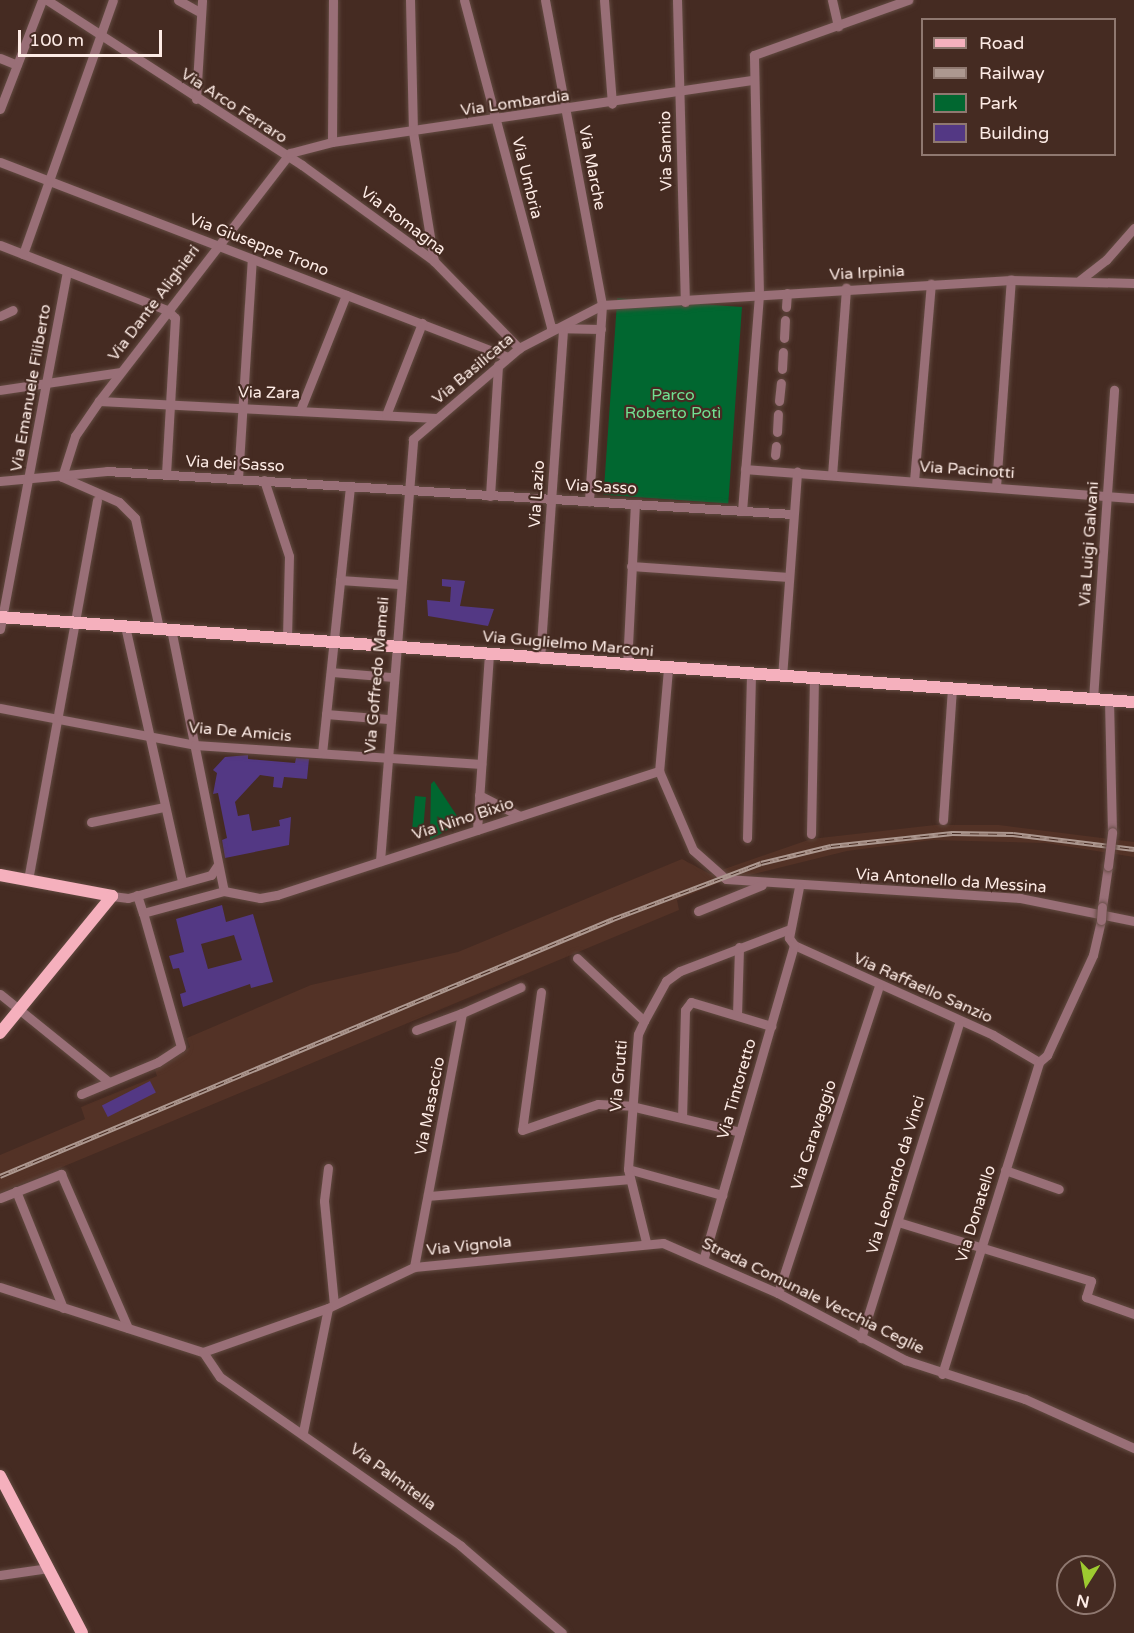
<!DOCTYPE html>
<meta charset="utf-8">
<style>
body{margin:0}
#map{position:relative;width:1134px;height:1633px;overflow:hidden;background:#452b22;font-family:"Varela Round",sans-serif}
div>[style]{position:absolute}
.built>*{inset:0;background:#533226}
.green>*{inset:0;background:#016730;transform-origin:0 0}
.building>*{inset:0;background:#533884;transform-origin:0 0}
.roads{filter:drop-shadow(0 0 2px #624a41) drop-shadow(0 0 2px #624a41)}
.minor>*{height:9px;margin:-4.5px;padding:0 4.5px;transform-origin:4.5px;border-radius:4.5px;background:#996f77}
.major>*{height:12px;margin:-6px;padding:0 6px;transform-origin:6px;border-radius:6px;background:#f5b0bd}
.rail>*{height:5px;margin-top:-2.5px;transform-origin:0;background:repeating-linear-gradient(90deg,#452b22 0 9px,#ad9890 0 18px);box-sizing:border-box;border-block:2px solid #ad9890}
.bridges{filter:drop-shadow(0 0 2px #624a41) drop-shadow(0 0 2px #624a41)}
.minor-bridge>*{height:9px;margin:-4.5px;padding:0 4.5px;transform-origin:4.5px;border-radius:4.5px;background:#996f77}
span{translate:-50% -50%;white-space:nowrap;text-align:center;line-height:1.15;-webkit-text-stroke:4.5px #452b22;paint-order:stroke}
.street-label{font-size:16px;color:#fdebe5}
.park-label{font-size:16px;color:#71e091}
.legend{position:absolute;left:921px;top:18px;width:195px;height:138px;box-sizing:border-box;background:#452b22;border:2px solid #8f7870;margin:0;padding:8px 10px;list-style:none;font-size:18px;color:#fdebe5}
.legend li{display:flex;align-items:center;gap:12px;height:30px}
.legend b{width:30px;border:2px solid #8f7870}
.north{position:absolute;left:1056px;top:1555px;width:60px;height:60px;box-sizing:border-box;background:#452b22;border:2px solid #8f7870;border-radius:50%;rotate:191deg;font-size:16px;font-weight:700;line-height:24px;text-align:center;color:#fdebe5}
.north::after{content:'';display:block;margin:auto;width:21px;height:27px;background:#9dca30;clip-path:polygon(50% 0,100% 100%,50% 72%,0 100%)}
.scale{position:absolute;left:18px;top:30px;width:144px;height:27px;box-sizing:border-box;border:3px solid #fdebe5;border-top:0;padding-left:8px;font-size:18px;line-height:21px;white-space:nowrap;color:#fdebe5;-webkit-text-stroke:4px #452b22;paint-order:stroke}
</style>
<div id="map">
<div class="built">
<i style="clip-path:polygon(935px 825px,999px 825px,1134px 842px,1134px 857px,1046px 843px,932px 840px,847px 851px,721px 882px,677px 900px,679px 910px,0 1193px,0 1155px,85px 1119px,81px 1107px,157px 1076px,155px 1070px,190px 1047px,187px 1038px,311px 985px,458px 952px,682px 859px,710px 874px,811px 839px)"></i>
</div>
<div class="green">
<i style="left:742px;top:307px;width:197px;height:125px;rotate:94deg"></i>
<i style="clip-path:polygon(434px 781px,461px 822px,430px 840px,431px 784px)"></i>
<i style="left:415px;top:796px;width:11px;height:31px;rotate:5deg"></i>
</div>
<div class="building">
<i style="clip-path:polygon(442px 579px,465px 581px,460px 606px,494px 609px,488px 626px,428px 616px,427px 600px,450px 602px,451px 587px,442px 586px)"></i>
<i style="clip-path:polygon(248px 755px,248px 759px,295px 763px,296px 758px,309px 759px,307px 779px,284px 777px,282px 788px,273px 787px,274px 777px,260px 775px,235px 802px,238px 816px,249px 814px,252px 831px,280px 826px,279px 820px,291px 817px,289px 845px,225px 858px,222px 840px,227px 838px,218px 793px,213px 794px,217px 773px,213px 770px,225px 757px)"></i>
<i style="clip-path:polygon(evenodd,222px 905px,226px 922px,253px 914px,273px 982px,251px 988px,250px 984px,183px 1007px,180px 994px,186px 992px,179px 968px,173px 969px,169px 956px,184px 952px,176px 919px,222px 905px,234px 935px,242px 960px,208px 969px,201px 944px,234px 935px)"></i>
<i style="left:150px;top:1081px;width:13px;height:54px;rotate:63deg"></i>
</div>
<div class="roads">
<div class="minor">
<i style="left:47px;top:0;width:304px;rotate:32.9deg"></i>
<i style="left:302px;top:165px;width:163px;rotate:36deg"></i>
<i style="left:434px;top:261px;width:122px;rotate:45.7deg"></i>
<i style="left:178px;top:0;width:26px;rotate:29deg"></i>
<i style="left:410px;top:0;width:132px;rotate:88.7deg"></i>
<i style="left:413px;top:132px;width:131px;rotate:80.8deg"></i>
<i style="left:464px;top:0;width:339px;rotate:75.1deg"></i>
<i style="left:551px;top:328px;width:50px;rotate:1.1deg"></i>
<i style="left:545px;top:0;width:310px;rotate:79.4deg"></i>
<i style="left:602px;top:305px;width:197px;rotate:93.8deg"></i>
<i style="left:604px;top:0;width:104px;rotate:85.6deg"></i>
<i style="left:677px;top:0;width:302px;rotate:88.5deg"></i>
<i style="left:832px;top:0;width:27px;rotate:77deg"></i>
<i style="left:0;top:58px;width:18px;rotate:22deg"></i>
<i style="left:196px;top:99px;width:99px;rotate:-86.5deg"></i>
<i style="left:0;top:109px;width:117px;rotate:-68.9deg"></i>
<i style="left:332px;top:142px;width:142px;rotate:-89.6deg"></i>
<i style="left:0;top:162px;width:544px;rotate:21deg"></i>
<i style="left:0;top:245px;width:179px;rotate:21.3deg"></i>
<i style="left:167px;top:310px;width:11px;rotate:45deg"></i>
<i style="left:175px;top:318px;width:157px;rotate:93.3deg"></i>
<i style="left:23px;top:254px;width:269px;rotate:-70.5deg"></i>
<i style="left:1080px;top:280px;width:33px;rotate:-38deg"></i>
<i style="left:1106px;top:260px;width:43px;rotate:-48.8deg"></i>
<i style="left:786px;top:307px;width:14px;rotate:-86deg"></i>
<i style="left:0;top:316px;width:14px;rotate:-25deg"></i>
<i style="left:784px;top:338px;width:18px;rotate:-87deg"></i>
<i style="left:782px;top:369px;width:17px;rotate:-87deg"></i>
<i style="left:0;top:390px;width:121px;rotate:-8.5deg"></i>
<i style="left:99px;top:401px;width:338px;rotate:2.9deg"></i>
<i style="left:779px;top:401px;width:18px;rotate:-84deg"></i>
<i style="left:301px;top:408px;width:122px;rotate:-68.3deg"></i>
<i style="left:386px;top:415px;width:99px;rotate:-68.6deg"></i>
<i style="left:777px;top:432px;width:18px;rotate:-87deg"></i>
<i style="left:775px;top:455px;width:9px;rotate:-84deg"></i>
<i style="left:745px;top:469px;width:390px;rotate:4.3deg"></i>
<i style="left:832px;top:475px;width:188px;rotate:-85.7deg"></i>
<i style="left:62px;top:477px;width:43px;rotate:-72.4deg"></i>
<i style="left:75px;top:436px;width:42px;rotate:-55.6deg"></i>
<i style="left:99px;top:401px;width:313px;rotate:-52.4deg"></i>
<i style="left:290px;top:153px;width:43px;rotate:-14.7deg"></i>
<i style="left:332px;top:142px;width:426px;rotate:-8.4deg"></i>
<i style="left:62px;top:477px;width:62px;rotate:23.7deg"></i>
<i style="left:119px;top:502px;width:23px;rotate:45deg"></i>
<i style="left:135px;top:518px;width:113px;rotate:77.7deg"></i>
<i style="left:238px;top:479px;width:220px;rotate:-86.4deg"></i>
<i style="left:264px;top:480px;width:80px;rotate:71.8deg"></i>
<i style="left:289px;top:556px;width:81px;rotate:91.4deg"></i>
<i style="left:0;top:481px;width:107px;rotate:-5.3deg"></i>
<i style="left:107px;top:471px;width:687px;rotate:3.59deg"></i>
<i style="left:914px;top:481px;width:198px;rotate:-85.1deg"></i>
<i style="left:996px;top:487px;width:208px;rotate:-85.9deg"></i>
<i style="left:490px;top:496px;width:131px;rotate:-86.5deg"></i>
<i style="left:742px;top:511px;width:217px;rotate:-85.5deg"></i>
<i style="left:759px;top:295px;width:240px;rotate:-91.2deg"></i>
<i style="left:754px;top:55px;width:164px;rotate:-19.7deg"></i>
<i style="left:631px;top:566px;width:158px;rotate:4deg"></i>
<i style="left:340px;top:580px;width:59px;rotate:3.9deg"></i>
<i style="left:125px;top:626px;width:262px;rotate:77.4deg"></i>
<i style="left:0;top:629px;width:364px;rotate:-79.4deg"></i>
<i style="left:171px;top:629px;width:267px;rotate:78.6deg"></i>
<i style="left:540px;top:659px;width:328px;rotate:-86deg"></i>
<i style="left:627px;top:666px;width:162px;rotate:-87.2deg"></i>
<i style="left:668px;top:669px;width:102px;rotate:95deg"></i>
<i style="left:659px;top:771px;width:86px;rotate:66.7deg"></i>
<i style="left:693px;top:850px;width:44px;rotate:41.3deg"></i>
<i style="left:726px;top:879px;width:295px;rotate:3.7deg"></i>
<i style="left:1020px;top:898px;width:116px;rotate:11.4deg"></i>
<i style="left:331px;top:672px;width:61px;rotate:4.7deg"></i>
<i style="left:782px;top:677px;width:206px;rotate:-85.8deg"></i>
<i style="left:1093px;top:699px;width:310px;rotate:-86.1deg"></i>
<i style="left:1109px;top:700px;width:132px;rotate:88.7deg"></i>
<i style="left:0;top:708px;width:198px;rotate:10.7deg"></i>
<i style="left:195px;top:745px;width:287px;rotate:3.8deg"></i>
<i style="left:326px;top:714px;width:62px;rotate:4.6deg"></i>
<i style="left:322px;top:753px;width:267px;rotate:-84deg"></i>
<i style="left:479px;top:795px;width:46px;rotate:27.1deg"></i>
<i style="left:943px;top:820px;width:132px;rotate:-86.1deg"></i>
<i style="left:91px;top:822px;width:75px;rotate:-11.6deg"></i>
<i style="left:477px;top:830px;width:176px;rotate:-86.1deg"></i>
<i style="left:811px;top:834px;width:155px;rotate:-88.9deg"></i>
<i style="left:747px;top:838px;width:164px;rotate:-88.6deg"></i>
<i style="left:380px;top:861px;width:423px;rotate:-85.5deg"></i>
<i style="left:413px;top:439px;width:140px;rotate:-40.6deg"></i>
<i style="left:519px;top:348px;width:93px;rotate:-27.4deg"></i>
<i style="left:602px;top:305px;width:410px;rotate:-3.5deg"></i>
<i style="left:1011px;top:280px;width:123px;rotate:1.4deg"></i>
<i style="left:28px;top:880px;width:386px;rotate:-79.7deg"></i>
<i style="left:137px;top:895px;width:19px;rotate:72deg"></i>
<i style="left:143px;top:913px;width:84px;rotate:-15.2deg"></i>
<i style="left:224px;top:891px;width:37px;rotate:11deg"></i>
<i style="left:260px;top:898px;width:17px;rotate:-10deg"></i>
<i style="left:277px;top:895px;width:402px;rotate:-18deg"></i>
<i style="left:112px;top:896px;width:16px;rotate:7deg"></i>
<i style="left:128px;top:898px;width:86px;rotate:-15.5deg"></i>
<i style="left:211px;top:875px;width:11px;rotate:-56deg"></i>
<i style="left:1102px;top:907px;width:41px;rotate:-81.7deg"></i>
<i style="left:698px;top:911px;width:69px;rotate:-22.1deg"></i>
<i style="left:794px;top:945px;width:218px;rotate:24.3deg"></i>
<i style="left:993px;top:1035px;width:53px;rotate:30.4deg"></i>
<i style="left:577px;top:958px;width:92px;rotate:43.2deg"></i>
<i style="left:541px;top:992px;width:139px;rotate:97.8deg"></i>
<i style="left:522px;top:1130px;width:80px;rotate:-18.9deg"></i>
<i style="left:598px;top:1104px;width:33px;rotate:3deg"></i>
<i style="left:631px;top:1106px;width:112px;rotate:13.4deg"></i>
<i style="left:0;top:994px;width:140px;rotate:38.9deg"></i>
<i style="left:737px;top:1015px;width:68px;rotate:-88.3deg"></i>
<i style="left:416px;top:1030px;width:49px;rotate:-20.3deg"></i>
<i style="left:1039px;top:1062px;width:11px;rotate:-41deg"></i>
<i style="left:1047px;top:1055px;width:110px;rotate:-65.3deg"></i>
<i style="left:1093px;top:955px;width:36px;rotate:-77deg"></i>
<i style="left:81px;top:1094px;width:83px;rotate:-22.6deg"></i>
<i style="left:158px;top:1062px;width:27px;rotate:-33deg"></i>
<i style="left:181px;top:1047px;width:139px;rotate:-105.8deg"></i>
<i style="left:682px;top:1118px;width:108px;rotate:-88.4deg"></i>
<i style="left:685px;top:1010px;width:10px;rotate:-53deg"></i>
<i style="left:691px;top:1002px;width:84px;rotate:16.7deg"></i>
<i style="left:328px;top:1168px;width:33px;rotate:97deg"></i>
<i style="left:324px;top:1201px;width:104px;rotate:84.5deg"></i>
<i style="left:628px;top:1169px;width:98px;rotate:15.5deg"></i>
<i style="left:1005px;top:1170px;width:57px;rotate:19.4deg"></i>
<i style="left:16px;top:1191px;width:126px;rotate:68.1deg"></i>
<i style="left:428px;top:1196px;width:202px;rotate:-4.8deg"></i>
<i style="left:0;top:1198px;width:66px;rotate:-21.5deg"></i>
<i style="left:61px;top:1174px;width:168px;rotate:66.5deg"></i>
<i style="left:898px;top:1222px;width:202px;rotate:17deg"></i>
<i style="left:1091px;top:1281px;width:17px;rotate:107deg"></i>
<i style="left:1086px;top:1297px;width:51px;rotate:19.5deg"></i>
<i style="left:646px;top:1242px;width:75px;rotate:-103.9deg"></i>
<i style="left:628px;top:1169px;width:135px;rotate:-85.8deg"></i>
<i style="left:638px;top:1034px;width:14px;rotate:-65deg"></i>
<i style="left:644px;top:1021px;width:46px;rotate:-61.2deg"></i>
<i style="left:666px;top:981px;width:17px;rotate:-36deg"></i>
<i style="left:680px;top:971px;width:118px;rotate:-20.9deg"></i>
<i style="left:704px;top:1257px;width:325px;rotate:-73.9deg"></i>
<i style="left:794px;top:945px;width:9px;rotate:-126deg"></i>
<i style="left:789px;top:938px;width:52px;rotate:-78.9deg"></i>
<i style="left:414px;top:1267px;width:258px;rotate:-79.3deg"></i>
<i style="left:462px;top:1013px;width:64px;rotate:-23.8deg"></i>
<i style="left:0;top:1287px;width:213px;rotate:17.8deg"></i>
<i style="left:778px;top:1293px;width:323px;rotate:-71.8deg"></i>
<i style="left:861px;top:1338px;width:332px;rotate:-72.7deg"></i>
<i style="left:203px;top:1352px;width:133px;rotate:-19.4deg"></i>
<i style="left:328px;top:1308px;width:95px;rotate:-25.5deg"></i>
<i style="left:414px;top:1267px;width:250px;rotate:-5.5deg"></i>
<i style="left:663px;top:1243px;width:125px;rotate:23.5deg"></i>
<i style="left:778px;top:1293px;width:144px;rotate:27.8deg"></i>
<i style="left:905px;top:1360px;width:126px;rotate:18deg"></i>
<i style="left:1025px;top:1399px;width:120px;rotate:24.2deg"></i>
<i style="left:203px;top:1352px;width:30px;rotate:56deg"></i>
<i style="left:220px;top:1377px;width:294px;rotate:35deg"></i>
<i style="left:461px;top:1546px;width:133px;rotate:40.7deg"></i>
<i style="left:942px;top:1374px;width:327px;rotate:-72.7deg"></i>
<i style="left:303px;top:1432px;width:126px;rotate:-78.6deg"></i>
<i style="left:0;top:1575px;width:49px;rotate:-8.3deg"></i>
</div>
<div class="major">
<i style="left:0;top:617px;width:1137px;rotate:4.29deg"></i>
<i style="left:0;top:875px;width:114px;rotate:10.6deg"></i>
<i style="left:112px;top:896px;width:177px;rotate:129.3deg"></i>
<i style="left:0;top:1476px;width:177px;rotate:62.4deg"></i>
</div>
</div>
<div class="rail">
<i style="left:0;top:1176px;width:665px;rotate:-22.75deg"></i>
<i style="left:613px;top:919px;width:158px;rotate:-20.7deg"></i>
<i style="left:761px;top:863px;width:72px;rotate:-13.7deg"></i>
<i style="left:831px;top:846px;width:122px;rotate:-6.1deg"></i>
<i style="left:952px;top:833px;width:61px;rotate:0.9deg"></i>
<i style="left:1013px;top:834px;width:122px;rotate:7.1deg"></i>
</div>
<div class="bridges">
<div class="minor-bridge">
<i style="left:1108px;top:866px;width:34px;rotate:-83deg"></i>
<i style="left:1101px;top:920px;width:13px;rotate:-86deg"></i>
</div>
</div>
<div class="street-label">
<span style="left:515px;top:103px;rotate:-8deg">Via Lombardia</span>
<span style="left:234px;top:106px;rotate:33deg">Via Arco Ferraro</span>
<span style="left:666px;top:151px;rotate:-91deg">Via Sannio</span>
<span style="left:592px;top:168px;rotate:79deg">Via Marche</span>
<span style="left:527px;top:178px;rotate:76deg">Via Umbria</span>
<span style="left:403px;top:221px;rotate:37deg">Via Romagna</span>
<span style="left:259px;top:245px;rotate:21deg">Via Giuseppe Trono</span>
<span style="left:867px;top:273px;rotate:-3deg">Via Irpinia</span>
<span style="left:154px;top:303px;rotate:-53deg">Via Dante Alighieri</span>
<span style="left:473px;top:369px;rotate:-40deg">Via Basilicata</span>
<span style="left:31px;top:388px;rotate:-80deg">Via Emanuele Filiberto</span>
<span style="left:269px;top:393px;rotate:1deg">Via Zara</span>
<span style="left:235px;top:464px;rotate:3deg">Via dei Sasso</span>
<span style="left:967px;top:470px;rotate:4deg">Via Pacinotti</span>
<span style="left:601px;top:487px;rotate:3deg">Via Sasso</span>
<span style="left:537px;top:494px;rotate:-86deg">Via Lazio</span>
<span style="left:1089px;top:544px;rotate:-86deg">Via Luigi Galvani</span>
<span style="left:568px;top:644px;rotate:5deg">Via Guglielmo Marconi</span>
<span style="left:377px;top:675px;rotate:-85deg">Via Goffredo Mameli</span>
<span style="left:240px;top:732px;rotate:5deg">Via De Amicis</span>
<span style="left:463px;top:819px;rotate:-18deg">Via Nino Bixio</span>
<span style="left:951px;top:881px;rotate:4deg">Via Antonello da Messina</span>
<span style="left:923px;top:988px;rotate:24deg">Via Raffaello Sanzio</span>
<span style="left:619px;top:1076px;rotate:-85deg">Via Grutti</span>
<span style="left:737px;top:1089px;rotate:-74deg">Via Tintoretto</span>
<span style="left:430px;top:1106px;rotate:-79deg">Via Masaccio</span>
<span style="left:814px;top:1135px;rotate:-72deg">Via Caravaggio</span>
<span style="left:896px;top:1175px;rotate:-73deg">Via Leonardo da Vinci</span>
<span style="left:976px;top:1214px;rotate:-73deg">Via Donatello</span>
<span style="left:469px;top:1246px;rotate:-6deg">Via Vignola</span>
<span style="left:813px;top:1296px;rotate:26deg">Strada Comunale Vecchia Ceglie</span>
<span style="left:393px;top:1477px;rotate:36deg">Via Palmitella</span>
</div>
<div class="park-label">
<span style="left:673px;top:404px">Parco<br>Roberto Potì</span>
</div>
<ul class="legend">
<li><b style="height:8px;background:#f5b0bd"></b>Road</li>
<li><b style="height:8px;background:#ad9890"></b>Railway</li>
<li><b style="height:16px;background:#016730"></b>Park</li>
<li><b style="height:16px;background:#533884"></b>Building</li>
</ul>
<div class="north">N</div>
<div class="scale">100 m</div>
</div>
